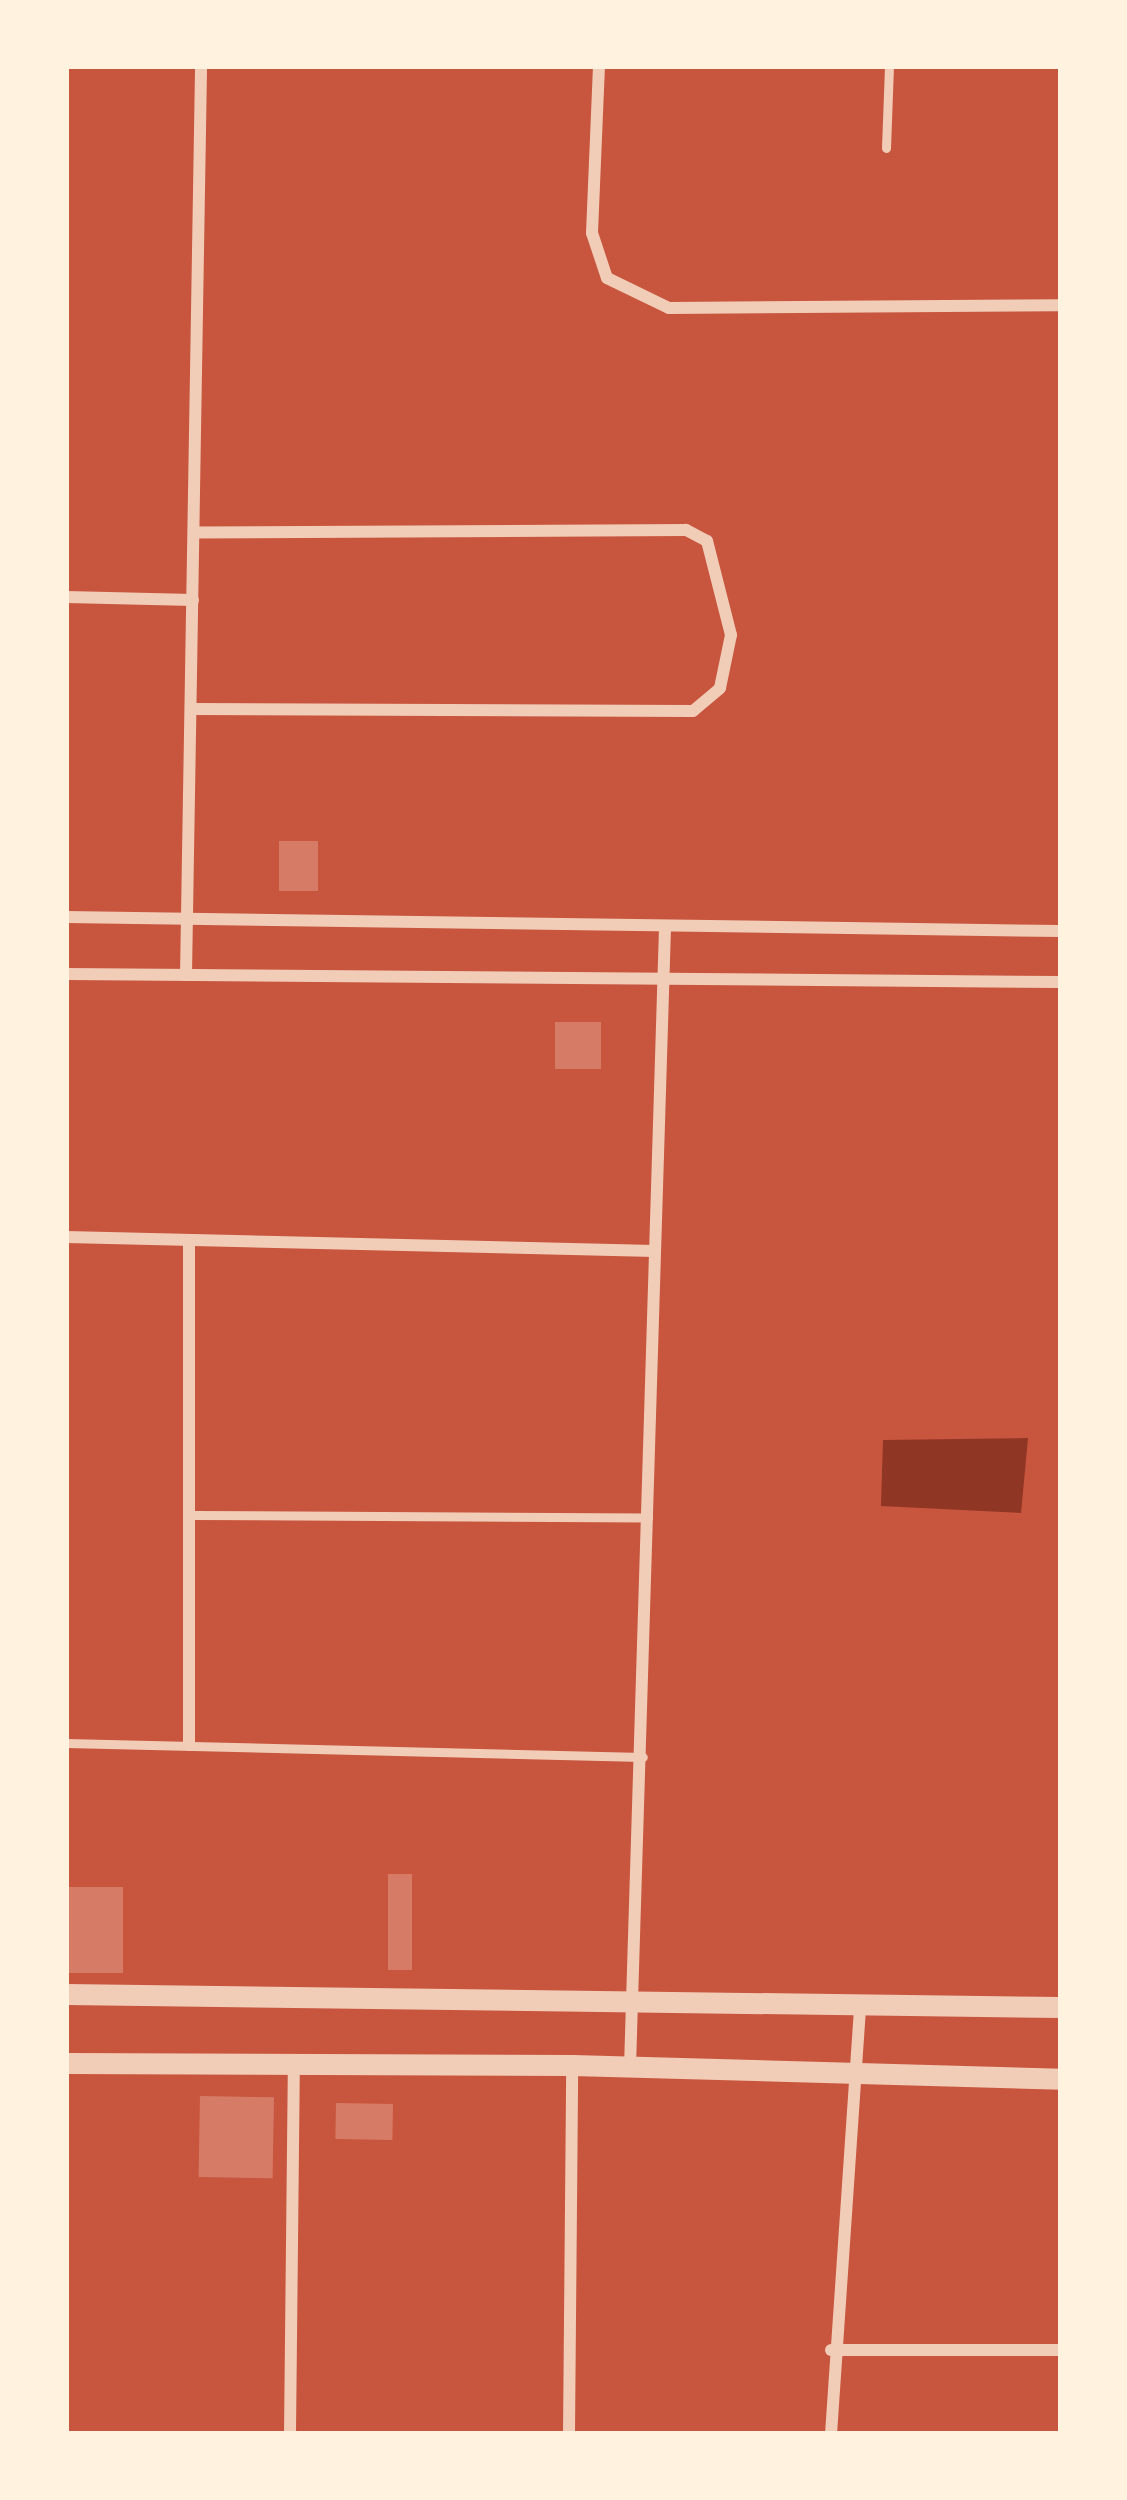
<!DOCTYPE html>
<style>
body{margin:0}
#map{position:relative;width:1127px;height:2500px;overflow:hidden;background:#c8553d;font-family:Overpass,sans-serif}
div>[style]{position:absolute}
.water>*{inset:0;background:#8f3625}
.building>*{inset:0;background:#d67c66;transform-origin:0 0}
.service>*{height:9px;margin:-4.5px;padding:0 4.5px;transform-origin:4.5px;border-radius:4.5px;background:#f1ccb7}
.minor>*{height:12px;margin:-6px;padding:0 6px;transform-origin:6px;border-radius:6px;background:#f1ccb7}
.tertiary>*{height:21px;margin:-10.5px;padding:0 10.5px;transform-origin:10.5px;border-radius:10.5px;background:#f1ccb7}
span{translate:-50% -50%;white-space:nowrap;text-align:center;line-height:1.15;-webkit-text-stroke:9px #fff3e0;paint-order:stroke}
.frame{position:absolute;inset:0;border:69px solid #fff3e0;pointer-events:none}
</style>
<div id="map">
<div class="water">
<i style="clip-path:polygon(1028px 1438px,1021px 1513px,881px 1506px,883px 1440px)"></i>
</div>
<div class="building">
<i style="left:279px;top:841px;width:39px;height:50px"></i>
<i style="left:555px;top:1022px;width:46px;height:47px"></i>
<i style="left:388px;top:1874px;width:24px;height:96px"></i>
<i style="left:69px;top:1887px;width:54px;height:86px"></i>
<i style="left:200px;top:2096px;width:74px;height:81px;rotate:1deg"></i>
<i style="left:336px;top:2103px;width:57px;height:36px;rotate:1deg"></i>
</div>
<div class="service">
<i style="left:886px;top:148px;width:82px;rotate:-87.9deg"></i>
<i style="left:194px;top:1515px;width:454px;rotate:0.3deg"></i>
<i style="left:66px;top:1743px;width:577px;rotate:1.39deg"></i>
</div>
<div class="minor">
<i style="left:599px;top:66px;width:167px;rotate:92.4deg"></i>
<i style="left:592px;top:233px;width:47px;rotate:71.6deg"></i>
<i style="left:607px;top:278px;width:69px;rotate:25.8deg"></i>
<i style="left:669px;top:308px;width:392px;rotate:-0.4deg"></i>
<i style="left:66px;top:597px;width:127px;rotate:1.4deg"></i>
<i style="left:192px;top:709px;width:501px;rotate:0.23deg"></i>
<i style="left:693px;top:711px;width:35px;rotate:-40deg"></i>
<i style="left:720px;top:688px;width:54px;rotate:-78.3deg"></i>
<i style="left:731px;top:635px;width:97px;rotate:-104.3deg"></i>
<i style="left:707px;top:541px;width:24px;rotate:-152deg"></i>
<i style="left:686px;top:530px;width:492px;rotate:179.7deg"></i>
<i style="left:66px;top:917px;width:995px;rotate:0.81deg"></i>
<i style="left:66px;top:974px;width:995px;rotate:0.46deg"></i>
<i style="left:186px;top:975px;width:909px;rotate:-89.05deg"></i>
<i style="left:66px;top:1237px;width:589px;rotate:1.36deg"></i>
<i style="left:189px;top:1745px;width:503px;rotate:-90deg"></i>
<i style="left:630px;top:2067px;width:1139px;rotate:-88.24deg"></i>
<i style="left:831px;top:2350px;width:230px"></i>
<i style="left:290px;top:2434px;width:368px;rotate:-89.4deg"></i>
<i style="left:569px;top:2434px;width:369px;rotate:-89.5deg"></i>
<i style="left:831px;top:2434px;width:430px;rotate:-86.1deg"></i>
</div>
<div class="tertiary">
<i style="left:66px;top:1994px;width:995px;rotate:0.75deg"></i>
<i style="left:66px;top:2063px;width:506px;rotate:0.23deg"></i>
<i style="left:572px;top:2065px;width:489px;rotate:1.6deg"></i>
</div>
<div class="frame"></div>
</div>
